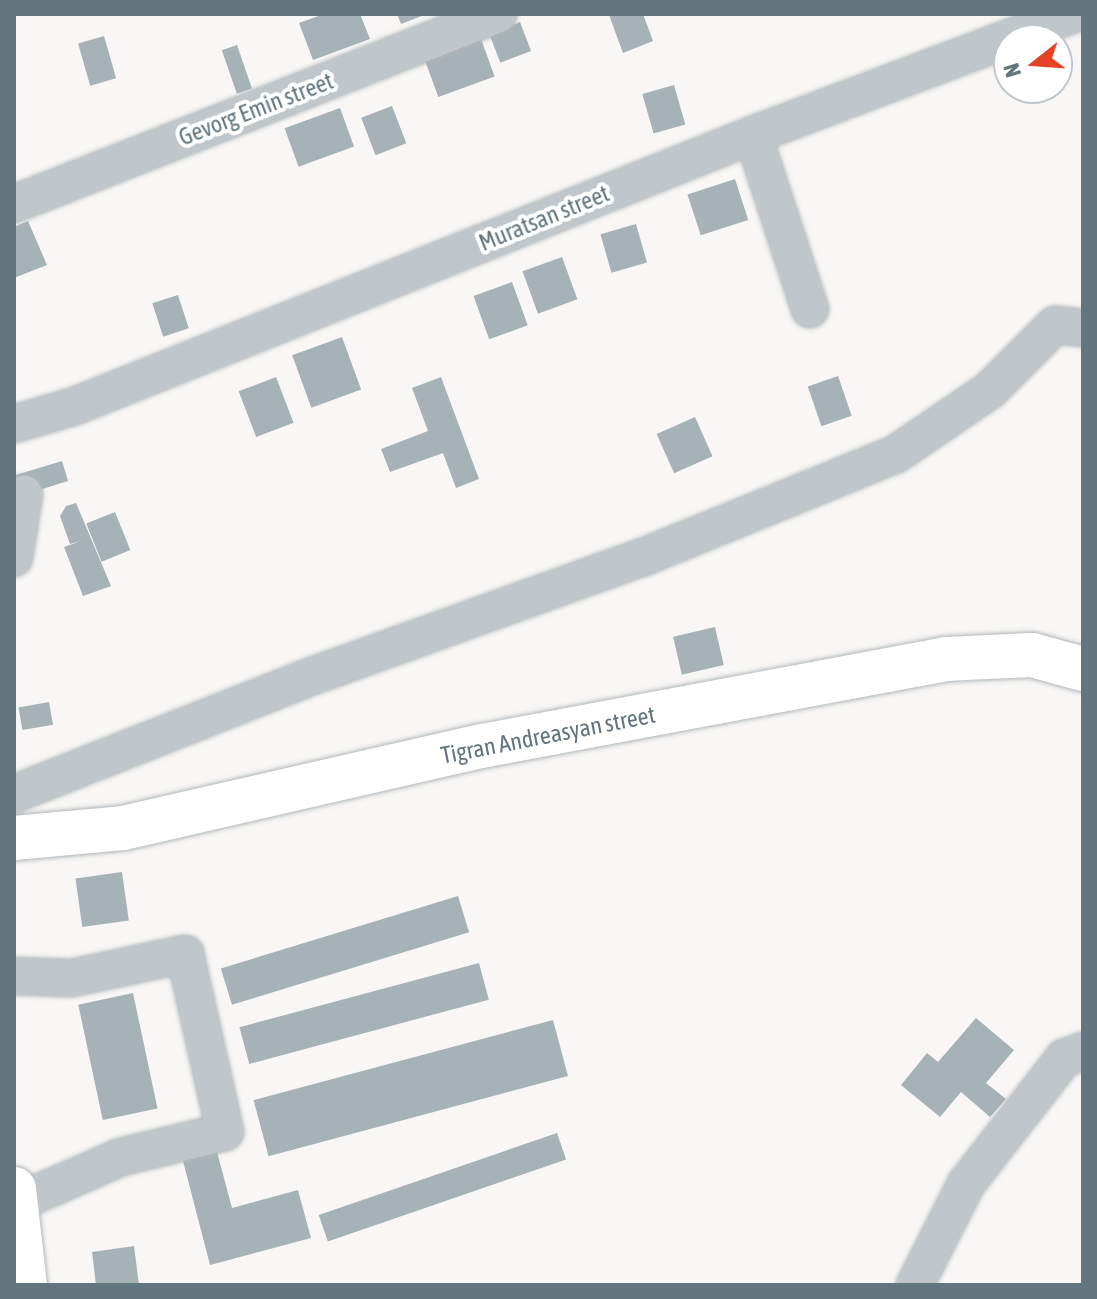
<!DOCTYPE html>
<style>
body{margin:0}
#map{position:relative;width:1097px;height:1299px;overflow:hidden;background:#f8f7f5;font-family:"Asap Condensed",sans-serif}
div>[style]{position:absolute}
.building>*{inset:0;background:#a7b2b6;transform-origin:0 0}
.roads{filter:drop-shadow(0 0 2px #b2b8bb) drop-shadow(0 0 2px #b2b8bb)}
.minor>*{height:36px;margin:-18px;padding:0 18px;transform-origin:18px;border-radius:18px;background:#c0c6c9}
.major>*{height:44px;margin:-22px;padding:0 22px;transform-origin:22px;border-radius:22px;background:#fff}
.highway>*{height:44px;margin:-22px;padding:0 22px;transform-origin:22px;border-radius:22px;background:#fff}
span{translate:-50% -50%;white-space:nowrap;text-align:center;line-height:1.15;-webkit-text-stroke:8px #fff;paint-order:stroke}
.street-label{font-size:24px;color:#627680}
.frame{position:absolute;inset:0;border:16px solid #627680;pointer-events:none}
.north{position:absolute;left:993px;top:24px;width:80px;height:80px;box-sizing:border-box;background:#fff;border:2px solid #c0c8cc;border-radius:50%;rotate:253deg;font-size:22px;font-weight:700;line-height:32px;text-align:center;color:#627680}
.north::after{content:'';display:block;margin:auto;width:28px;height:36px;background:#e64226;clip-path:polygon(50% 0,100% 100%,50% 72%,0 100%)}
</style>
<div id="map">
<div class="building">
<i style="clip-path:polygon(324px 14px,360px 14px,370px 39px,313px 60px,299px 23px)"></i>
<i style="clip-path:polygon(397px 14px,427px 14px,401px 24px)"></i>
<i style="clip-path:polygon(643px 14px,653px 41px,623px 53px,609px 15px)"></i>
<i style="left:520px;top:22px;width:31px;height:33px;rotate:69deg"></i>
<i style="left:104px;top:36px;width:44px;height:27px;rotate:74deg"></i>
<i style="left:481px;top:39px;width:40px;height:60px;rotate:70deg"></i>
<i style="left:237px;top:45px;width:46px;height:16px;rotate:71deg"></i>
<i style="left:674px;top:85px;width:41px;height:33px;rotate:74deg"></i>
<i style="left:392px;top:106px;width:40px;height:33px;rotate:69deg"></i>
<i style="left:340px;top:108px;width:41px;height:59px;rotate:70deg"></i>
<i style="left:735px;top:179px;width:43px;height:50px;rotate:72deg"></i>
<i style="clip-path:polygon(28px 221px,47px 265px,14px 278px,14px 227px)"></i>
<i style="left:636px;top:224px;width:40px;height:37px;rotate:74deg"></i>
<i style="left:562px;top:257px;width:45px;height:42px;rotate:70deg"></i>
<i style="left:512px;top:282px;width:46px;height:41px;rotate:70deg"></i>
<i style="left:178px;top:295px;width:35px;height:27px;rotate:72deg"></i>
<i style="left:342px;top:337px;width:56px;height:53px;rotate:70deg"></i>
<i style="left:838px;top:376px;width:42px;height:32px;rotate:71deg"></i>
<i style="left:276px;top:377px;width:49px;height:40px;rotate:69deg"></i>
<i style="clip-path:polygon(441px 377px,479px 479px,456px 488px,443px 453px,390px 472px,381px 449px,428px 431px,412px 388px)"></i>
<i style="left:695px;top:417px;width:43px;height:42px;rotate:66deg"></i>
<i style="left:62px;top:461px;width:21px;height:50px;rotate:73deg"></i>
<i style="clip-path:polygon(76px 503px,111px 586px,83px 596px,64px 547px,81px 541px,70px 544px,60px 516px,66px 506px)"></i>
<i style="left:115px;top:512px;width:41px;height:31px;rotate:68deg"></i>
<i style="left:715px;top:627px;width:39px;height:43px;rotate:77deg"></i>
<i style="left:49px;top:702px;width:23px;height:31px;rotate:80deg"></i>
<i style="left:122px;top:872px;width:49px;height:47px;rotate:82deg"></i>
<i style="left:458px;top:896px;width:38px;height:248px;rotate:73deg"></i>
<i style="left:479px;top:963px;width:38px;height:248px;rotate:75deg"></i>
<i style="left:133px;top:993px;width:118px;height:56px;rotate:78deg"></i>
<i style="clip-path:polygon(976px 1018px,1014px 1050px,986px 1083px,1006px 1099px,990px 1117px,961px 1092px,940px 1117px,901px 1085px,927px 1053px,938px 1062px)"></i>
<i style="left:553px;top:1020px;width:58px;height:310px;rotate:75deg"></i>
<i style="left:557px;top:1133px;width:28px;height:252px;rotate:71deg"></i>
<i style="clip-path:polygon(217px 1152px,232px 1208px,298px 1190px,311px 1238px,210px 1265px,183px 1161px)"></i>
<i style="clip-path:polygon(134px 1246px,139px 1285px,96px 1285px,92px 1252px)"></i>
</div>
<div class="roads">
<div class="minor">
<i style="left:753px;top:135px;width:183px;rotate:71.9deg"></i>
<i style="left:14px;top:204px;width:520px;rotate:-21.43deg"></i>
<i style="left:14px;top:424px;width:64px;rotate:-16.4deg"></i>
<i style="left:75px;top:406px;width:730px;rotate:-21.79deg"></i>
<i style="left:753px;top:135px;width:343px;rotate:-20.7deg"></i>
<i style="left:14px;top:558px;width:65px;rotate:-81.1deg"></i>
<i style="left:14px;top:794px;width:312px;rotate:-21.6deg"></i>
<i style="left:304px;top:679px;width:358px;rotate:-19.8deg"></i>
<i style="left:641px;top:558px;width:275px;rotate:-22.2deg"></i>
<i style="left:896px;top:454px;width:114px;rotate:-34.2deg"></i>
<i style="left:990px;top:390px;width:92px;rotate:-45deg"></i>
<i style="left:1055px;top:325px;width:28px;rotate:6deg"></i>
<i style="left:14px;top:976px;width:58px;rotate:2deg"></i>
<i style="left:72px;top:978px;width:116px;rotate:-12deg"></i>
<i style="left:185px;top:954px;width:182px;rotate:77.3deg"></i>
<i style="left:225px;top:1132px;width:107px;rotate:166.5deg"></i>
<i style="left:121px;top:1157px;width:115px;rotate:156.3deg"></i>
<i style="left:915px;top:1285px;width:113px;rotate:-63.2deg"></i>
<i style="left:966px;top:1184px;width:160px;rotate:-52.1deg"></i>
<i style="left:1064px;top:1058px;width:20px;rotate:-20deg"></i>
</div>
<div class="major">
<i style="left:14px;top:838px;width:109px;rotate:-5.2deg"></i>
<i style="left:123px;top:828px;width:368px;rotate:-12.9deg"></i>
<i style="left:482px;top:746px;width:472px;rotate:-10.6deg"></i>
<i style="left:946px;top:659px;width:86px;rotate:-2.7deg"></i>
<i style="left:1032px;top:655px;width:53px;rotate:15.4deg"></i>
</div>
<div class="highway">
<i style="left:14px;top:1189px;width:97px;rotate:83.5deg"></i>
</div>
</div>
<div class="street-label">
<span style="left:256px;top:109px;rotate:-21deg">Gevorg Emin street</span>
<span style="left:544px;top:218px;rotate:-22deg">Muratsan street</span>
<span style="left:548px;top:735px;rotate:-11deg">Tigran Andreasyan street</span>
</div>
<div class="frame"></div>
<div class="north">N</div>
</div>
